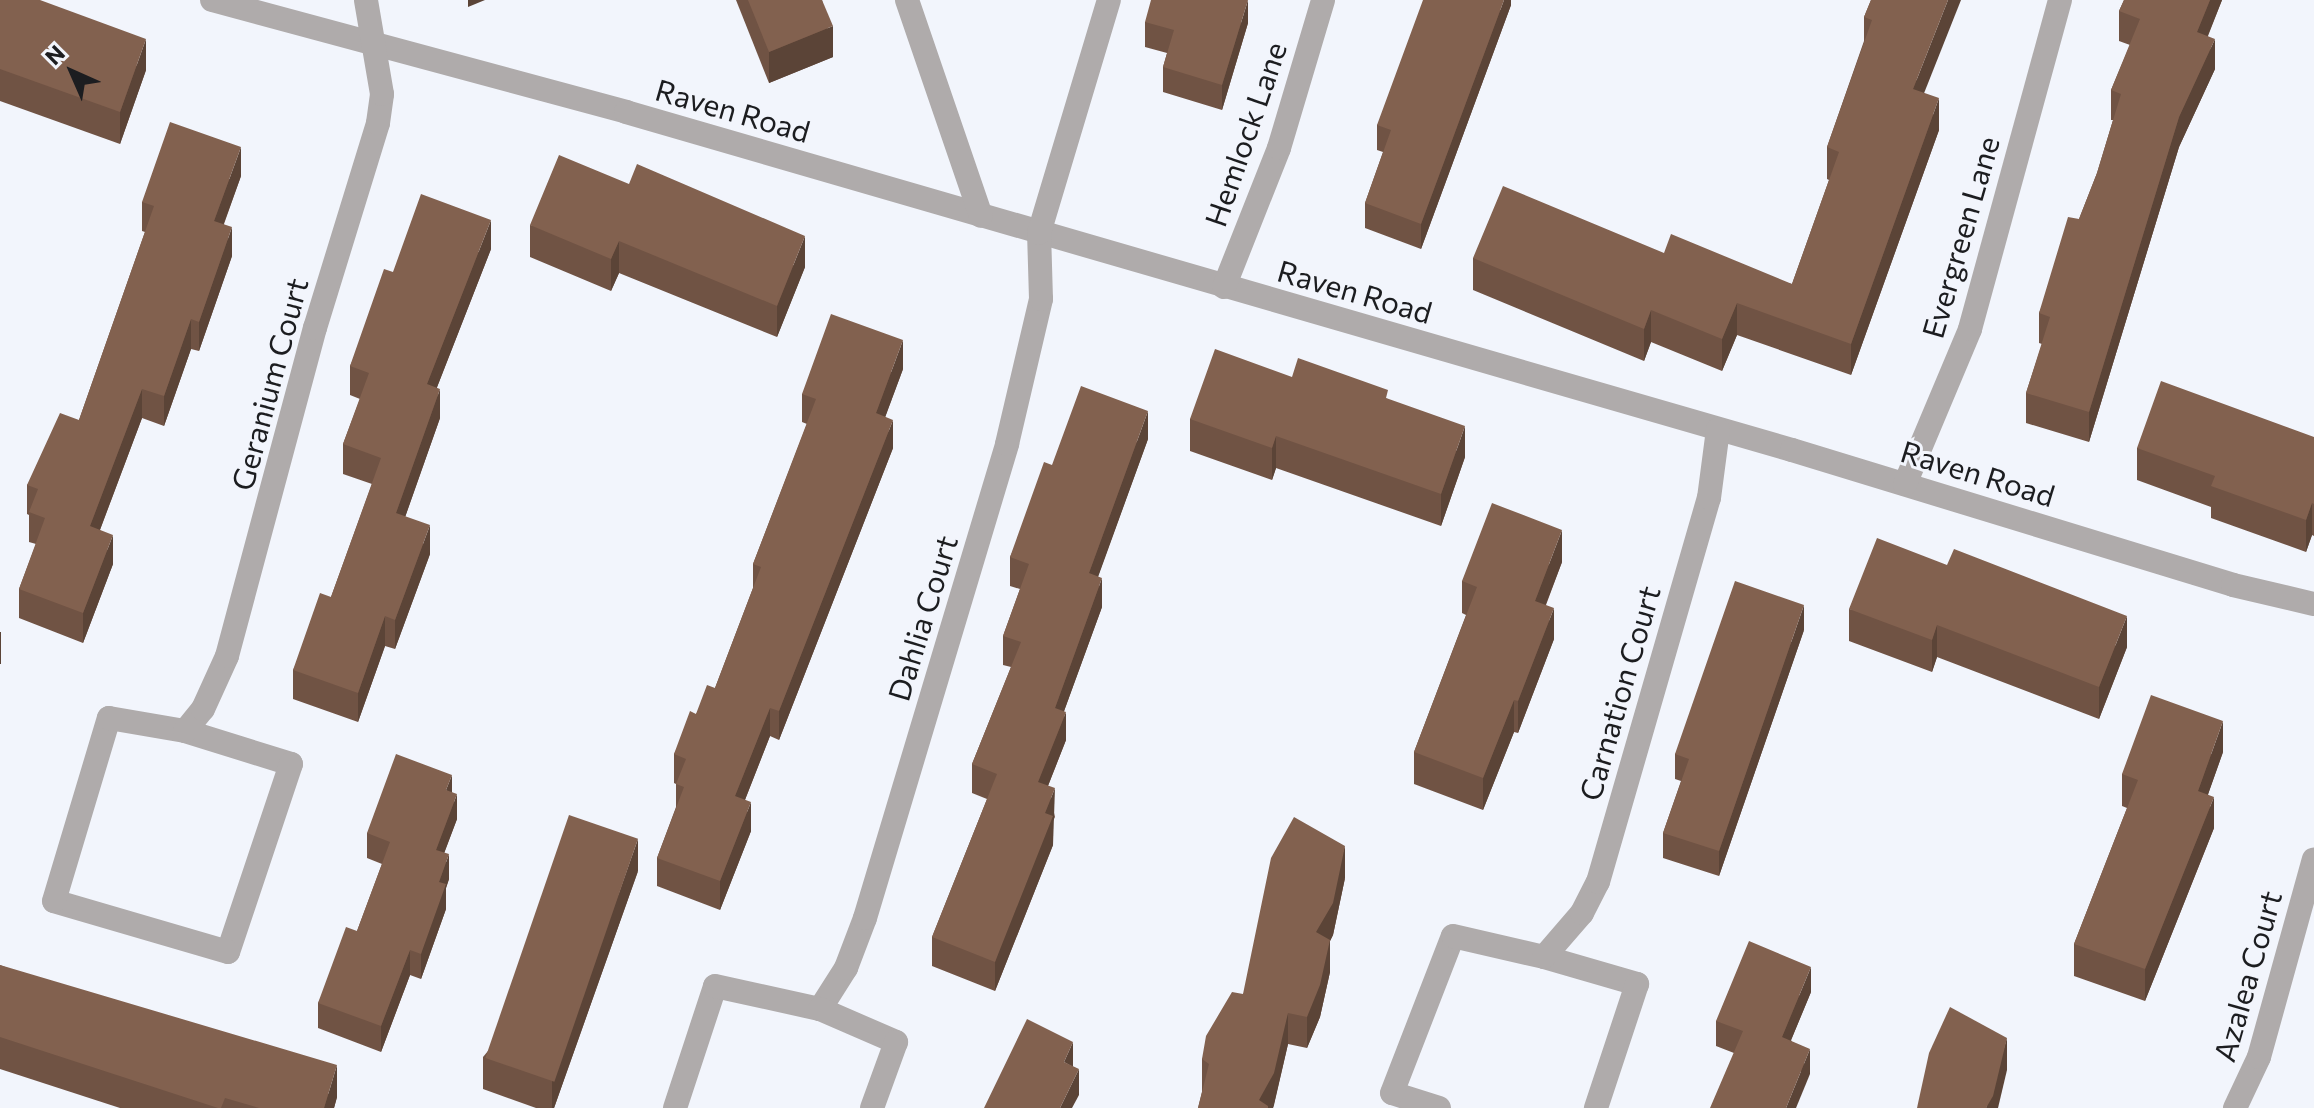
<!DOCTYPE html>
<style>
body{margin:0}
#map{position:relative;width:2314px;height:1108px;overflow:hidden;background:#f2f5fc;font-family:Commissioner,sans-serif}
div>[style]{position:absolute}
.minor>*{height:24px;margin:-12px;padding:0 12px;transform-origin:12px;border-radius:12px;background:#afabab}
.wall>*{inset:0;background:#705344}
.shaded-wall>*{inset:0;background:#5b4437;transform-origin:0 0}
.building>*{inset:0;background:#82614f;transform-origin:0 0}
span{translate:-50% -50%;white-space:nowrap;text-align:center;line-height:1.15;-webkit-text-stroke:6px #f2f5fc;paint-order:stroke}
.street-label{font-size:30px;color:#1c1d20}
.north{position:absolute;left:32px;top:32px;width:80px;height:80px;-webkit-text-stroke:6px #f2f5fc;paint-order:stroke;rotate:315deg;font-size:22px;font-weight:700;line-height:32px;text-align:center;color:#1c1d20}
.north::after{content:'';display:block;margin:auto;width:28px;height:36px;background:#1c1d20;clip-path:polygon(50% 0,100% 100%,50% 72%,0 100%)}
</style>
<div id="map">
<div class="minor">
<i style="left:212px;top:0;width:429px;rotate:15.1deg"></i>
<i style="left:626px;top:112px;width:1214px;rotate:16.17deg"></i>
<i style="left:1792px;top:450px;width:461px;rotate:17deg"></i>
<i style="left:2233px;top:585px;width:83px;rotate:13.2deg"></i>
<i style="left:907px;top:0;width:228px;rotate:71.1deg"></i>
<i style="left:1224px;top:287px;width:149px;rotate:-68.4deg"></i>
<i style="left:1279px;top:148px;width:154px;rotate:-73.4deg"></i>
<i style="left:1905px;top:484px;width:168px;rotate:-67.2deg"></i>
<i style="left:1970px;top:329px;width:341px;rotate:-74.7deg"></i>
<i style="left:185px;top:731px;width:111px;rotate:17.3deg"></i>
<i style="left:291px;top:764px;width:198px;rotate:108.5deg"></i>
<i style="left:228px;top:952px;width:181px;rotate:-163.7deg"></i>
<i style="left:54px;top:901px;width:191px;rotate:-73.3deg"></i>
<i style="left:109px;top:718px;width:77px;rotate:9.7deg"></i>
<i style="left:185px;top:731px;width:28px;rotate:-51deg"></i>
<i style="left:203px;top:709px;width:58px;rotate:-65.6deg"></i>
<i style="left:227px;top:656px;width:340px;rotate:-75deg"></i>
<i style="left:315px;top:328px;width:214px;rotate:-72.9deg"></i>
<i style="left:378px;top:123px;width:29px;rotate:-82deg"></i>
<i style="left:382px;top:94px;width:95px;rotate:-99.7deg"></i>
<i style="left:1544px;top:957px;width:97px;rotate:16.2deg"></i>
<i style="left:1637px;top:984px;width:131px;rotate:108.3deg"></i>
<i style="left:820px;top:1009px;width:49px;rotate:-57.6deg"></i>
<i style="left:846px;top:968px;width:53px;rotate:-69.2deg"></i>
<i style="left:865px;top:918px;width:495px;rotate:-73.3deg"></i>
<i style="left:1007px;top:444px;width:149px;rotate:-76.8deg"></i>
<i style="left:1041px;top:299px;width:66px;rotate:-91.7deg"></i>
<i style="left:1039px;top:233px;width:243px;rotate:-73.3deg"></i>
<i style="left:675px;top:1108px;width:128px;rotate:-71.8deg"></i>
<i style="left:715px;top:986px;width:107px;rotate:12.4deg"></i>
<i style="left:820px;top:1009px;width:83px;rotate:23.5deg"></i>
<i style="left:896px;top:1042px;width:70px;rotate:110deg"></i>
<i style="left:1439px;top:1108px;width:49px;rotate:-162.3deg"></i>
<i style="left:1392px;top:1093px;width:168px;rotate:-68.8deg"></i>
<i style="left:1453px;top:936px;width:93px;rotate:13deg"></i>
<i style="left:1544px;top:957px;width:58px;rotate:-49.2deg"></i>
<i style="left:1582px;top:913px;width:35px;rotate:-63deg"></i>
<i style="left:1598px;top:882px;width:400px;rotate:-73.9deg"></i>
<i style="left:1709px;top:498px;width:69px;rotate:-82.5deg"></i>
<i style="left:2235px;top:1108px;width:56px;rotate:-64.8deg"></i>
<i style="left:2259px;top:1057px;width:205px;rotate:-74.5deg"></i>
</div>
<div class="wall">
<i style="clip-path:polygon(0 0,146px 70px,120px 144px,0 101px)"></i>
<i style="clip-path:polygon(736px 0,822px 0,833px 57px,769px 83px)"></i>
<i style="clip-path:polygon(1511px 0,1511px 5px,1421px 249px,1365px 228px,1365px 203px,1383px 152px,1377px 150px,1377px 125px)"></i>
<i style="clip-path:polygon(1871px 0,1924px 93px,1939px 130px,1851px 375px,1737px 335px,1722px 371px,1651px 342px,1644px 361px,1473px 290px,1473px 258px,1664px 253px,1792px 284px,1829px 180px,1827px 179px,1827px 147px,1864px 41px,1864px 17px)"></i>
<i style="clip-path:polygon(2124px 0,2222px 0,2208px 36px,2215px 69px,2179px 147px,2089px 442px,2026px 423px,2026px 393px,2042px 344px,2039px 343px,2039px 313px,2079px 219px,2097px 173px,2113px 120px,2111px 120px,2111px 90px,2130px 45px,2119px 41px,2119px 11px)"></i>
<i style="clip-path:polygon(1145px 22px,1248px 23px,1222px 110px,1163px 92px,1163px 67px,1167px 53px,1145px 47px)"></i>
<i style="clip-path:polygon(241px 176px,224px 224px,232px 256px,199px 351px,191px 349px,164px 426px,142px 418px,100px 530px,113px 564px,83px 643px,19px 618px,19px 589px,36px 544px,29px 542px,29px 515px,27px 514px,27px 485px,79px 420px,145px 232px,142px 231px,142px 202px)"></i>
<i style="clip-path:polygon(530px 225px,805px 267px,777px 337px,619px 273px,611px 291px,530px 257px)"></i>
<i style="clip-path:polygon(491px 249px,437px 387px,440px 418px,405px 517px,430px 554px,395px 649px,385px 646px,358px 722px,293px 699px,293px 670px,331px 597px,372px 484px,343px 474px,343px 444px,360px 399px,350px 395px,350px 366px,393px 272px)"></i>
<i style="clip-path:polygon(903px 369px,885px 417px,893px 448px,779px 740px,770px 736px,745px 800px,751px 831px,720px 910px,657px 886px,657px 858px,676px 807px,676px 784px,674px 783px,674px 754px,696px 714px,715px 688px,753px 588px,753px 564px,807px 424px,802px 422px,802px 394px)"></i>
<i style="clip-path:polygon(1292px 377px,1388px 399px,1465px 457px,1441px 526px,1276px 468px,1272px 480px,1190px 451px,1190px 419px)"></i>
<i style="clip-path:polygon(2314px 437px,2314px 536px,2312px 535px,2306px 552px,2211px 518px,2211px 507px,2137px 480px,2137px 448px)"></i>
<i style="clip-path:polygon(1148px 439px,1098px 576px,1102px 607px,1064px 711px,1066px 740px,1048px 786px,1055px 817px,1053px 821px,1053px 845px,995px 991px,932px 966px,932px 937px,987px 799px,972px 793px,972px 764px,1011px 667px,1003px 665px,1003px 636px,1020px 589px,1010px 586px,1010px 557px,1052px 465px)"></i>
<i style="clip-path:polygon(1562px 562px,1546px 605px,1554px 639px,1518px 733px,1514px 732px,1483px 810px,1414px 784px,1414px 752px,1466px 615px,1462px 613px,1462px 581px)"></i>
<i style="clip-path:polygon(1849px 609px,2127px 647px,2099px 719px,1937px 657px,1932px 672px,1849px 641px)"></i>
<i style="clip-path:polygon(1804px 630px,1719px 876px,1663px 858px,1663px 833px,1681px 781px,1675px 779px,1675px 754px)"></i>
<i style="clip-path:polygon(2223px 752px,2208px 794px,2214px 828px,2145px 1001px,2074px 976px,2074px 944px,2127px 808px,2122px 806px,2122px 774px)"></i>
<i style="clip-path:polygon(452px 792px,457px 819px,444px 853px,449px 879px,446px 888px,446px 909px,421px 979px,410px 975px,381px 1052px,318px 1028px,318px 1003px,357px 931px,382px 864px,367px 858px,367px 833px)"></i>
<i style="clip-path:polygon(638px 871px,554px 1108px,536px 1108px,483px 1089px,483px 1057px)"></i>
<i style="clip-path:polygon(1345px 878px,1333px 935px,1330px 941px,1330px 972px,1320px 1017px,1307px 1048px,1288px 1044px,1273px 1108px,1198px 1108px,1202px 1092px,1202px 1059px,1243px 994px)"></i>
<i style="clip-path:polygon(0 965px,337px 1097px,334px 1108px,120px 1108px,0 1069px)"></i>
<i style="clip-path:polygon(1811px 992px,1791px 1040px,1810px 1074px,1734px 1053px,1716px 1046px,1716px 1021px)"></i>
</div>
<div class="shaded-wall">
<i style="clip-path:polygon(468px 0,485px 0,468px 7px)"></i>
<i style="clip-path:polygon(1248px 0,1248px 23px,1222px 110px,1222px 85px)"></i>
<i style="clip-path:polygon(1504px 0,1511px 0,1511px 5px,1421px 249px,1421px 224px)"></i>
<i style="clip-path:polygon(1948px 0,1961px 0,1913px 121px,1913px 89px)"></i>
<i style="clip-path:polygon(2210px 0,2222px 0,2197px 62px,2197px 32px)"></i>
<i style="clip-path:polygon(833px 26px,833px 57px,769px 83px,769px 52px)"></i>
<i style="clip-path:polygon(146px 39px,146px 70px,120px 144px,120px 112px)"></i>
<i style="clip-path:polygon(2215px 39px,2215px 69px,2179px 147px,2089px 442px,2089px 412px,2179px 117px)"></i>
<i style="clip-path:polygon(1939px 98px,1939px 130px,1851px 375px,1851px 344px)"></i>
<i style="clip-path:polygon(241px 147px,241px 176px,214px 250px,214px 221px)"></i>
<i style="clip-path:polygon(491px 220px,491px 249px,427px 413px,427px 384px)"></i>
<i style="clip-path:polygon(232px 227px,232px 256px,199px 351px,199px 322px)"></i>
<i style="clip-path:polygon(805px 236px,805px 267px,777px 337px,777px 306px)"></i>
<i style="clip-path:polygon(619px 241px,619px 273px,611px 291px,611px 259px)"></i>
<i style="clip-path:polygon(1737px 303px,1737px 335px,1722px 371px,1722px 339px)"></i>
<i style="clip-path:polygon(1651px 310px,1651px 342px,1644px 361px,1644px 329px)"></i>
<i style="clip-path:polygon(191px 319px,191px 349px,164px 426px,164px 396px)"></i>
<i style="clip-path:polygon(903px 340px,903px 369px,876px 442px,876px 413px)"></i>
<i style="clip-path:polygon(142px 389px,142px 418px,90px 556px,90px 526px)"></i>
<i style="clip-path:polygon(440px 389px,440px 418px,396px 543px,396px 513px)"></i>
<i style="clip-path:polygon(1148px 411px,1148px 439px,1089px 602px,1089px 573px)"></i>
<i style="clip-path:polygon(893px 420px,893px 448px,779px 740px,779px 711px)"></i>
<i style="clip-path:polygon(1465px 426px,1465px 457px,1441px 526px,1441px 494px)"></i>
<i style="clip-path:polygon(1276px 436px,1276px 468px,1272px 480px,1272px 448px)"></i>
<i style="clip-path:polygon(2312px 503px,2312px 535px,2306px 552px,2306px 520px)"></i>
<i style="clip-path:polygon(430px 525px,430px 554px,395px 649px,395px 620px)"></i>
<i style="clip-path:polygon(1562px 530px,1562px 562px,1535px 632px,1535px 601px)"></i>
<i style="clip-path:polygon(113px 535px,113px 564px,83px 643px,83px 613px)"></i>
<i style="clip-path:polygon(1102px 578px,1102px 607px,1055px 736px,1055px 708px)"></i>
<i style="clip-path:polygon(1804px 605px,1804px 630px,1719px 876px,1719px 851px)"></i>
<i style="clip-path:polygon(1554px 608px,1554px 639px,1518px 733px,1518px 701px)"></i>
<i style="clip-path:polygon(385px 616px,385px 646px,358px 722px,358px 693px)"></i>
<i style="clip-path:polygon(2127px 616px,2127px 647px,2099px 719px,2099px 687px)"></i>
<i style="clip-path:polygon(1937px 625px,1937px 657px,1932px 672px,1932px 640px)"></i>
<i style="left:1px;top:632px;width:32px;height:2px;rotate:90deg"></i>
<i style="clip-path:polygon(1514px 700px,1514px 732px,1483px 810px,1483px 778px)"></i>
<i style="clip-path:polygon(770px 708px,770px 736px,735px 825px,735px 796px)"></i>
<i style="clip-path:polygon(1066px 712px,1066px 740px,1038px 811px,1038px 782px)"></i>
<i style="clip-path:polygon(2223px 721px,2223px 752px,2198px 823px,2198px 791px)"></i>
<i style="clip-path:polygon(452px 775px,452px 800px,446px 790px)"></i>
<i style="clip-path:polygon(1055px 788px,1053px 845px,995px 991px,995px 962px,1045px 813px)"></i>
<i style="clip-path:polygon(457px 794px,457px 819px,436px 875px,436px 850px)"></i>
<i style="clip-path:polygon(2214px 797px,2214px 828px,2145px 1001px,2145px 969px)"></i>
<i style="clip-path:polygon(751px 802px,751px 831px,720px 910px,720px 881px)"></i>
<i style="clip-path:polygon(638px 839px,638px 871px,554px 1108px,552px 1108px,552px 1082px)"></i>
<i style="clip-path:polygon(1345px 846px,1345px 878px,1333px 935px,1330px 941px,1330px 972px,1320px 1017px,1307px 1048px,1307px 1017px,1316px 932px)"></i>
<i style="clip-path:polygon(449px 854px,449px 879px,446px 888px,446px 909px,421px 979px,421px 954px,439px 882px)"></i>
<i style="clip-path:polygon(410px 950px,410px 975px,381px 1052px,381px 1026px)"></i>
<i style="clip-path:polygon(1811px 967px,1811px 992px,1782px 1062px,1782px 1037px)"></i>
<i style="clip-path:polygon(1288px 1013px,1288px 1044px,1274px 1105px,1273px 1108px,1259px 1108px,1259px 1100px)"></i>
<i style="clip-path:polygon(2007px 1038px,2007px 1070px,1998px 1108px,1986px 1108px)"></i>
<i style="clip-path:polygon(1073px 1042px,1073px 1067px,1064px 1062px)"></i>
<i style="clip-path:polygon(1810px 1049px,1810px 1074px,1796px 1108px,1786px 1108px)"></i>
<i style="clip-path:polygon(337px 1065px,337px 1097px,334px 1108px,324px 1108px)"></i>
<i style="clip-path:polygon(1079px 1069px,1079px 1095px,1072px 1108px,1060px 1108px)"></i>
</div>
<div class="building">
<i style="clip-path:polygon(0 0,40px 0,146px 39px,120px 112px,0 69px)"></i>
<i style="clip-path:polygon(748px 0,822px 0,833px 26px,769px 52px)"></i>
<i style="clip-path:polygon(1151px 0,1248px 0,1222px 85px,1163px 67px,1174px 30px,1145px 22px)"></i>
<i style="clip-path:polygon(1423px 0,1504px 0,1421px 224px,1365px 203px,1391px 130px,1377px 125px)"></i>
<i style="clip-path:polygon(1871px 0,1948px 0,1913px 89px,1939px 98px,1851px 344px,1737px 303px,1722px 339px,1651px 310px,1644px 329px,1473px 258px,1503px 186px,1664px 253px,1671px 234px,1792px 284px,1839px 152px,1827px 147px,1872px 20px,1864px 17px)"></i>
<i style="clip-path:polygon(2124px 0,2210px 0,2197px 32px,2215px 39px,2179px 117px,2089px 412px,2026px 393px,2050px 317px,2039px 313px,2068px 217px,2079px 219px,2097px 173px,2121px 94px,2111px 90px,2140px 19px,2119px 11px)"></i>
<i style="clip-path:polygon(170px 122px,241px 147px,214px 221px,232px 227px,199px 322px,191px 319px,164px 396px,142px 389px,90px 526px,113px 535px,83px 613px,19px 589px,45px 518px,29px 512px,38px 489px,27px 485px,60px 413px,79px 420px,154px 206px,142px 202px)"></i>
<i style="clip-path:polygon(559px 155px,629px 184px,637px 164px,805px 236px,777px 306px,619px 241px,611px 259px,530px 225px)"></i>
<i style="clip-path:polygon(421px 194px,491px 220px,427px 384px,440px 389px,396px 513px,430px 525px,395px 620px,385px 616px,358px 693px,293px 670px,320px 593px,331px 597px,381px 458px,343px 444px,369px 373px,350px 366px,384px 269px,393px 272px)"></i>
<i style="clip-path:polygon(831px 314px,903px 340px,876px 413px,893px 420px,779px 711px,770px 708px,735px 796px,751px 802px,720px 881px,657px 858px,684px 787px,676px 784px,686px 759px,674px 754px,690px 711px,696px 714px,707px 685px,715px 688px,761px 567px,753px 564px,816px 399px,802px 394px)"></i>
<i style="clip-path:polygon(1215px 349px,1292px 377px,1298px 358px,1388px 390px,1386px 398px,1465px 426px,1441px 494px,1276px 436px,1272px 448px,1190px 419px)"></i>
<i style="clip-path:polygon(2161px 381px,2314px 437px,2314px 504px,2312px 503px,2306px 520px,2211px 486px,2215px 476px,2137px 448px)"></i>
<i style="clip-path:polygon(1081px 386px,1148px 411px,1089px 573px,1102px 578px,1055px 708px,1066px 712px,1038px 782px,1055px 788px,1045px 813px,1053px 816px,995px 962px,932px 937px,997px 774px,972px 764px,1021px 642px,1003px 636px,1029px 564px,1010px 557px,1044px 462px,1052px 465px)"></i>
<i style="clip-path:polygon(1492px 503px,1562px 530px,1535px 601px,1554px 608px,1518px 701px,1514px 700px,1483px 778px,1414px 752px,1477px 587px,1462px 581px)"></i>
<i style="clip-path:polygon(1877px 538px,1947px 565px,1954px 549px,2127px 616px,2099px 687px,1937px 625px,1932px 640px,1849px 609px)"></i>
<i style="clip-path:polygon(1735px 581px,1804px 605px,1719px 851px,1663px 833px,1689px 759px,1675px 754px)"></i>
<i style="clip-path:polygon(2151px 695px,2223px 721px,2198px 791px,2214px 797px,2145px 969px,2074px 944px,2138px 780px,2122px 774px)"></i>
<i style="clip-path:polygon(396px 754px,452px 775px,446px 790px,457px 794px,436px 850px,449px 854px,439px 882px,446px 884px,421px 954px,410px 950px,381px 1026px,318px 1003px,346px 927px,357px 931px,390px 842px,367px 833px)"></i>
<i style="left:569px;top:815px;width:73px;height:257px;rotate:19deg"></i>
<i style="clip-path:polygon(1294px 817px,1345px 846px,1333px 903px,1316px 932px,1330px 940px,1320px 985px,1307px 1017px,1288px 1013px,1274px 1073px,1259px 1100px,1268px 1106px,1268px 1108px,1198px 1108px,1209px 1064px,1202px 1059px,1206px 1036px,1232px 992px,1243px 994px,1271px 858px)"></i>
<i style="clip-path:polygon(1749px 941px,1811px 967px,1782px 1037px,1810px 1049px,1786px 1108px,1710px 1108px,1743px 1031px,1716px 1021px)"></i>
<i style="clip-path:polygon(0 965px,337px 1065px,324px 1108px,259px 1108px,225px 1098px,221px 1108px,218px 1108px,0 1037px)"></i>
<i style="clip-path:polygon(1950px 1007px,2007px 1038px,1993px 1096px,1986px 1108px,1917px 1108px,1929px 1053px)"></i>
<i style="clip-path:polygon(1027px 1019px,1073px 1042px,1064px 1062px,1079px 1069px,1060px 1108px,984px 1108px)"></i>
</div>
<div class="street-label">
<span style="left:733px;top:110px;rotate:16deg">Raven Road</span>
<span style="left:1245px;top:134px;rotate:-71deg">Hemlock Lane</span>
<span style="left:1960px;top:237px;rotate:-74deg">Evergreen Lane</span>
<span style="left:1355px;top:291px;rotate:16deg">Raven Road</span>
<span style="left:269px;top:384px;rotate:-75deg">Geranium Court</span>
<span style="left:1978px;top:473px;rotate:17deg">Raven Road</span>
<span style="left:922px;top:618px;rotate:-73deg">Dahlia Court</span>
<span style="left:1619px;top:693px;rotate:-74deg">Carnation Court</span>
<span style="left:2247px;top:976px;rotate:-74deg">Azalea Court</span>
</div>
<div class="north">N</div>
</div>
